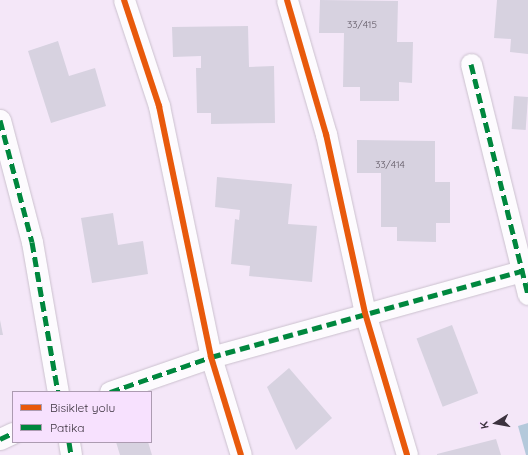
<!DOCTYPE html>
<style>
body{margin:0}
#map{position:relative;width:528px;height:455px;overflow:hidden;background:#f4e7f8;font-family:Quicksand,sans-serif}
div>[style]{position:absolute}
.water>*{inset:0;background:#b4c9db}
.building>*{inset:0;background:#d7d2e0;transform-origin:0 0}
.roads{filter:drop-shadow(0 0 1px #cbc1ce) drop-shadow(0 0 1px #cbc1ce)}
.minor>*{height:21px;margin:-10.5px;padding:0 10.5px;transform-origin:10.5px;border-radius:10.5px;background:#fdfbfe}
.quiet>*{height:5px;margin-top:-2.5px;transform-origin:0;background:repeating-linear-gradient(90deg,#00873e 0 10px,transparent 0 15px)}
.cycleway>*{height:6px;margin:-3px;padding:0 3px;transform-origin:3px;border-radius:3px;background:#e8590c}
span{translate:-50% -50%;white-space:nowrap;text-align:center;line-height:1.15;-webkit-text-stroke:3px #f7e1fe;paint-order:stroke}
.number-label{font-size:10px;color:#625a66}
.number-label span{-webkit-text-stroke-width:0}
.legend{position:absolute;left:12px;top:391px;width:140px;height:52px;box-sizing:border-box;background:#f7e1fe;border:1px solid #ac9bb1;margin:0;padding:5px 7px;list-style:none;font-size:12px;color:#3b323e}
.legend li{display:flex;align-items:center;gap:8px;height:20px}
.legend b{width:20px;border:1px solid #ac9bb1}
.north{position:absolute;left:476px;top:403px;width:40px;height:40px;-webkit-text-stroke:3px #f7e1fe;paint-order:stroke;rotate:259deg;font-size:11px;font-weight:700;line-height:16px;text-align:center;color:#3b323e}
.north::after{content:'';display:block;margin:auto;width:14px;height:18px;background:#3b323e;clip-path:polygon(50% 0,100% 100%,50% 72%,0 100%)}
</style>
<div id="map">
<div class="water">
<i style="clip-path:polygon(528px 423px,528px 455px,526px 455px,518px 426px)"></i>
</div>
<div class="building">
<i style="clip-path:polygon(320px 0,398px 1px,397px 42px,413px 42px,412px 83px,399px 82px,399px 101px,360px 101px,360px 87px,343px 87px,344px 33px,319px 33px)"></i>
<i style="clip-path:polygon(497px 0,528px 0,528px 54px,510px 52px,511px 39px,494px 38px)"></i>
<i style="clip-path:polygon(248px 26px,249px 67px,274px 66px,275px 123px,211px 124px,211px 113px,197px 113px,196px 68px,201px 68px,201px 56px,173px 57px,172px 27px)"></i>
<i style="clip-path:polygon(58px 41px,69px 76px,95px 68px,106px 106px,51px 123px,28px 51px)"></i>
<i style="left:514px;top:96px;width:14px;height:33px;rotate:4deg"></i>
<i style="clip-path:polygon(357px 140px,435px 141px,435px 182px,450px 182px,450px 223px,436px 223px,436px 242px,397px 241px,397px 227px,381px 227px,381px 173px,357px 173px)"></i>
<i style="clip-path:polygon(217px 177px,292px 184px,288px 224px,317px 226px,312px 282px,249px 276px,250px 266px,231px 264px,235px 219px,239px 220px,240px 210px,215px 207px)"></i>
<i style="clip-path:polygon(113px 213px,118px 245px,143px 241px,148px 274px,92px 283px,81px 218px)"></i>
<i style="clip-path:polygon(0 320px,3px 335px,0 335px)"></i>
<i style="left:452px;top:325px;width:73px;height:38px;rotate:69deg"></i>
<i style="clip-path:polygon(289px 368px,332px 418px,296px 450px,267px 387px)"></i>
<i style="clip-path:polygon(496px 439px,501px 455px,437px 455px,437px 454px)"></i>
<i style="clip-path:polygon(116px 442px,148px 442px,152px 455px,120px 455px)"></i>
</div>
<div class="roads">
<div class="minor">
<i style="left:124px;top:0;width:112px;rotate:71.7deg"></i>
<i style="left:159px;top:106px;width:256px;rotate:78.3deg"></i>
<i style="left:211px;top:357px;width:102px;rotate:73deg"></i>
<i style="left:287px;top:0;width:140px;rotate:73.8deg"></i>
<i style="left:326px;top:134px;width:183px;rotate:77.7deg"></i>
<i style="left:365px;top:313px;width:148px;rotate:73.5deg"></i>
<i style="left:471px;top:64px;width:237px;rotate:76.1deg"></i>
<i style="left:0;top:120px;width:126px;rotate:75.3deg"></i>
<i style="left:32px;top:242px;width:152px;rotate:80.2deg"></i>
<i style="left:110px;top:392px;width:107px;rotate:-19.1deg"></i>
<i style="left:211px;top:357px;width:329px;rotate:-15.5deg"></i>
<i style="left:0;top:439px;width:14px;rotate:-25deg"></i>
<i style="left:69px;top:442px;width:13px;rotate:81deg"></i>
</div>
</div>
<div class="quiet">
<i style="left:471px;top:64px;width:237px;rotate:76.1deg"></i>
<i style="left:0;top:120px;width:126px;rotate:75.3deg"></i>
<i style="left:32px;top:242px;width:152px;rotate:80.2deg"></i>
<i style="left:110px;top:392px;width:107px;rotate:-19.1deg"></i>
<i style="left:211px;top:357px;width:329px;rotate:-15.5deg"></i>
<i style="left:0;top:439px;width:14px;rotate:-25deg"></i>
<i style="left:69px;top:442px;width:13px;rotate:81deg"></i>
</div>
<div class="cycleway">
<i style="left:124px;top:0;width:112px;rotate:71.7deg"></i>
<i style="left:159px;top:106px;width:256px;rotate:78.3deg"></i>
<i style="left:211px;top:357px;width:102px;rotate:73deg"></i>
<i style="left:287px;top:0;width:140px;rotate:73.8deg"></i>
<i style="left:326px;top:134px;width:183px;rotate:77.7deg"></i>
<i style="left:365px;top:313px;width:148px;rotate:73.5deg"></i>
</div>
<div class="number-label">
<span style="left:362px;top:25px">33/415</span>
<span style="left:390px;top:165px">33/414</span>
</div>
<ul class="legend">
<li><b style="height:5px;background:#e8590c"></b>Bisiklet yolu</li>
<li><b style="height:5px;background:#00873e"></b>Patika</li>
</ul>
<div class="north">K</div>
</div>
